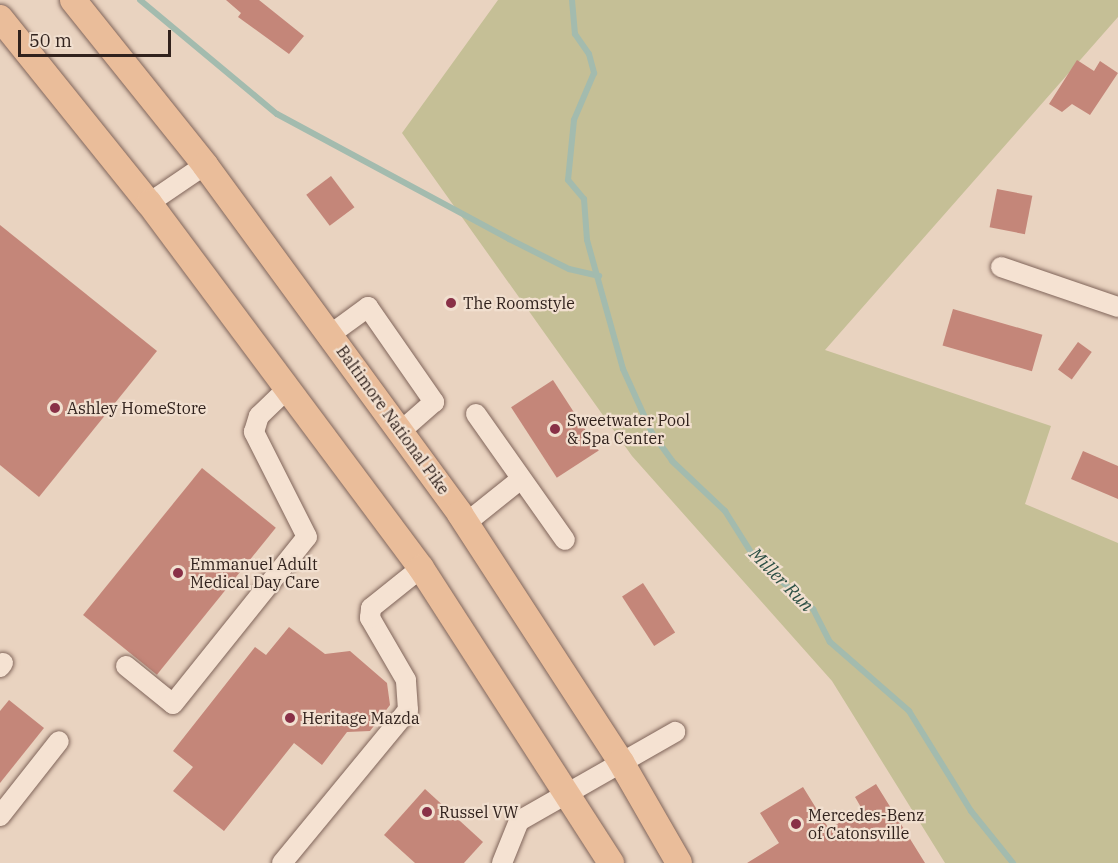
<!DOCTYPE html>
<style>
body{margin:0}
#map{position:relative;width:1118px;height:863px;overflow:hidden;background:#e9d3c0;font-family:"IBM Plex Serif",serif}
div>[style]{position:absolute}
.green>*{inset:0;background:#c5bf96}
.stream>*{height:6px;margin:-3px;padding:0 3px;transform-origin:3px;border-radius:3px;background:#a3bbae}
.building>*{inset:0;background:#c48679;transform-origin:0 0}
.roads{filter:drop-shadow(0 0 2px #80655a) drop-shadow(0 0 2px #80655a)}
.minor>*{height:20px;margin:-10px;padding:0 10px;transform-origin:10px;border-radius:10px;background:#f5e2d2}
.major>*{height:26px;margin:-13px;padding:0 13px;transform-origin:13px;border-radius:13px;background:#eabd9a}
.dots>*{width:16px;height:16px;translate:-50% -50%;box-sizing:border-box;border:3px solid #f1dfcf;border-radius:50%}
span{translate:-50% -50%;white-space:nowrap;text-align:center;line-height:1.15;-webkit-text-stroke:4.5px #f1dfcf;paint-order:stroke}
.poi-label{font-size:16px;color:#31221d}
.left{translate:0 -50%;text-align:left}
.street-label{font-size:16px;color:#31221d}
.water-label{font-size:18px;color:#2d5045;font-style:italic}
.scale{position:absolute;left:18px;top:30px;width:153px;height:27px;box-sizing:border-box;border:3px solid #31221d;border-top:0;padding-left:8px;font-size:18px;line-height:21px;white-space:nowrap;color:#31221d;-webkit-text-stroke:4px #f1dfcf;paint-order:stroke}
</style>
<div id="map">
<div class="green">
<i style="clip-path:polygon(498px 0,1118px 0,1118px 17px,825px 350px,1051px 426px,1025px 504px,1118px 543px,1118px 863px,945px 863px,832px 681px,632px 456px,402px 133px)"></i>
</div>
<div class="stream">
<i style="left:140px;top:0;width:178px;rotate:39.8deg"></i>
<i style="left:277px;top:114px;width:264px;rotate:28.3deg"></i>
<i style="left:509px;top:239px;width:67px;rotate:26.6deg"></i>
<i style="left:569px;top:269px;width:31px;rotate:13deg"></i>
<i style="left:572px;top:0;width:34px;rotate:85deg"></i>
<i style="left:575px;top:34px;width:24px;rotate:55deg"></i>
<i style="left:589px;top:54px;width:20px;rotate:75deg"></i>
<i style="left:594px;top:73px;width:51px;rotate:113.1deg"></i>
<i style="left:574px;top:120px;width:60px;rotate:95.7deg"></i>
<i style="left:568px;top:180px;width:25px;rotate:50deg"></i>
<i style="left:584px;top:199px;width:41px;rotate:85.8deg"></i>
<i style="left:587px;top:240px;width:134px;rotate:74.4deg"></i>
<i style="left:623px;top:369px;width:70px;rotate:65.6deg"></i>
<i style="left:652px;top:433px;width:34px;rotate:54deg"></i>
<i style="left:672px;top:461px;width:73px;rotate:43.3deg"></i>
<i style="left:725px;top:511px;width:54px;rotate:57.8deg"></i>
<i style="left:754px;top:557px;width:79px;rotate:41.4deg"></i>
<i style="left:813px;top:609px;width:37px;rotate:63deg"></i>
<i style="left:830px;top:642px;width:105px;rotate:41.1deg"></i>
<i style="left:909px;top:711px;width:118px;rotate:58.2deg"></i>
<i style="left:971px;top:811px;width:67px;rotate:51.1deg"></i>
</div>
<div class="building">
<i style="clip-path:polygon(226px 0,259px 0,304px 36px,289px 54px,238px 17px,241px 13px)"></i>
<i style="clip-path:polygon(1077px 60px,1094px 71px,1100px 61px,1118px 73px,1090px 115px,1072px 104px,1062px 112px,1049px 104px)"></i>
<i style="left:331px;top:176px;width:39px;height:31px;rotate:53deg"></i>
<i style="left:997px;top:189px;width:36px;height:39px;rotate:11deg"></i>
<i style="clip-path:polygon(0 225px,157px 351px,39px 497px,0 465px)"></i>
<i style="left:953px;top:309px;width:93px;height:38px;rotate:16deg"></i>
<i style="left:1078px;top:342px;width:17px;height:34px;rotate:36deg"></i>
<i style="left:553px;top:380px;width:84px;height:50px;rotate:57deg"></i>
<i style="clip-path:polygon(1083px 451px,1118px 466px,1118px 499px,1071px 479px)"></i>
<i style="left:202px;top:468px;width:95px;height:189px;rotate:39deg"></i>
<i style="left:643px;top:583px;width:59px;height:25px;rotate:57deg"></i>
<i style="clip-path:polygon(289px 627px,325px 654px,350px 651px,387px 683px,390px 705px,370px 731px,347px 732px,322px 765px,294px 743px,224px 831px,173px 791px,193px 767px,173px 751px,255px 647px,266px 655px)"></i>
<i style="clip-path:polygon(9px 700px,44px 728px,0 783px,0 711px)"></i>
<i style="clip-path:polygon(876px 784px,925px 863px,747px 863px,779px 843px,760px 813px,803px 787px,829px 829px,862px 809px,855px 797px)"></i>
<i style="clip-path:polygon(425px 789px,483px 842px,464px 863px,415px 863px,384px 835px)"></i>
</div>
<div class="roads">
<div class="minor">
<i style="left:149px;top:203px;width:68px;rotate:-34.2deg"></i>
<i style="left:1001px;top:267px;width:124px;rotate:18.9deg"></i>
<i style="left:331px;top:334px;width:46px;rotate:-36.1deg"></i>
<i style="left:368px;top:307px;width:116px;rotate:55.2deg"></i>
<i style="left:434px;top:402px;width:44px;rotate:138.7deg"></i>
<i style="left:476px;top:414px;width:154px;rotate:54.8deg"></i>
<i style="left:466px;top:523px;width:70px;rotate:-38.7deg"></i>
<i style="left:126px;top:666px;width:60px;rotate:39deg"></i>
<i style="left:173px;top:704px;width:214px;rotate:-51.3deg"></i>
<i style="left:307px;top:537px;width:118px;rotate:-116.8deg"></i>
<i style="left:254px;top:432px;width:17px;rotate:-73deg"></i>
<i style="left:259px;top:416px;width:40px;rotate:-44deg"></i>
<i style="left:0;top:667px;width:5px;rotate:-53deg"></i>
<i style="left:0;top:816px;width:95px;rotate:-51.8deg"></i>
<i style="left:282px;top:863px;width:198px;rotate:-50.5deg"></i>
<i style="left:408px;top:710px;width:30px;rotate:-94deg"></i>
<i style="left:406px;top:680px;width:72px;rotate:-120.1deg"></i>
<i style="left:370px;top:618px;width:10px;rotate:-84deg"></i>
<i style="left:371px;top:608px;width:64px;rotate:-38.7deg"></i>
<i style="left:502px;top:863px;width:45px;rotate:-68deg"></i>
<i style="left:519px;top:821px;width:180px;rotate:-29.7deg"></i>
</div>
<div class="major">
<i style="left:73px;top:0;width:211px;rotate:51.3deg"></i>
<i style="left:205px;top:165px;width:432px;rotate:53.8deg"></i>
<i style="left:460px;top:514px;width:296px;rotate:57deg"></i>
<i style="left:621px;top:762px;width:116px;rotate:60.1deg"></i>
<i style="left:0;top:18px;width:238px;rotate:51.2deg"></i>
<i style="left:149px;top:203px;width:455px;rotate:53.3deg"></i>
<i style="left:421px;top:568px;width:351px;rotate:57.2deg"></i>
</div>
</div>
<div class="dots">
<i style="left:451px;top:303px;background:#893047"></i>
<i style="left:55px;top:408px;background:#893047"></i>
<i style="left:555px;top:429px;background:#893047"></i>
<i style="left:178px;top:573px;background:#893047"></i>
<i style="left:290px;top:718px;background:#893047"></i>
<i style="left:427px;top:812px;background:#893047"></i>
<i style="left:796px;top:824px;background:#893047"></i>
</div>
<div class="poi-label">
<span class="left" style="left:463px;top:303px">The Roomstyle</span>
<span class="left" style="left:67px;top:408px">Ashley HomeStore</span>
<span class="left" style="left:567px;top:429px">Sweetwater Pool<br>&amp; Spa Center</span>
<span class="left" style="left:190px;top:573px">Emmanuel Adult<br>Medical Day Care</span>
<span class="left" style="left:302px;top:718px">Heritage Mazda</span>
<span class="left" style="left:439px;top:812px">Russel VW</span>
<span class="left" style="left:808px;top:824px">Mercedes-Benz<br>of Catonsville</span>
</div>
<div class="street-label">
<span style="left:393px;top:420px;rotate:54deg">Baltimore National Pike</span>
</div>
<div class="water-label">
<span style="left:781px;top:580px;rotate:45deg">Miller Run</span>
</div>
<div class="scale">50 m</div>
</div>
